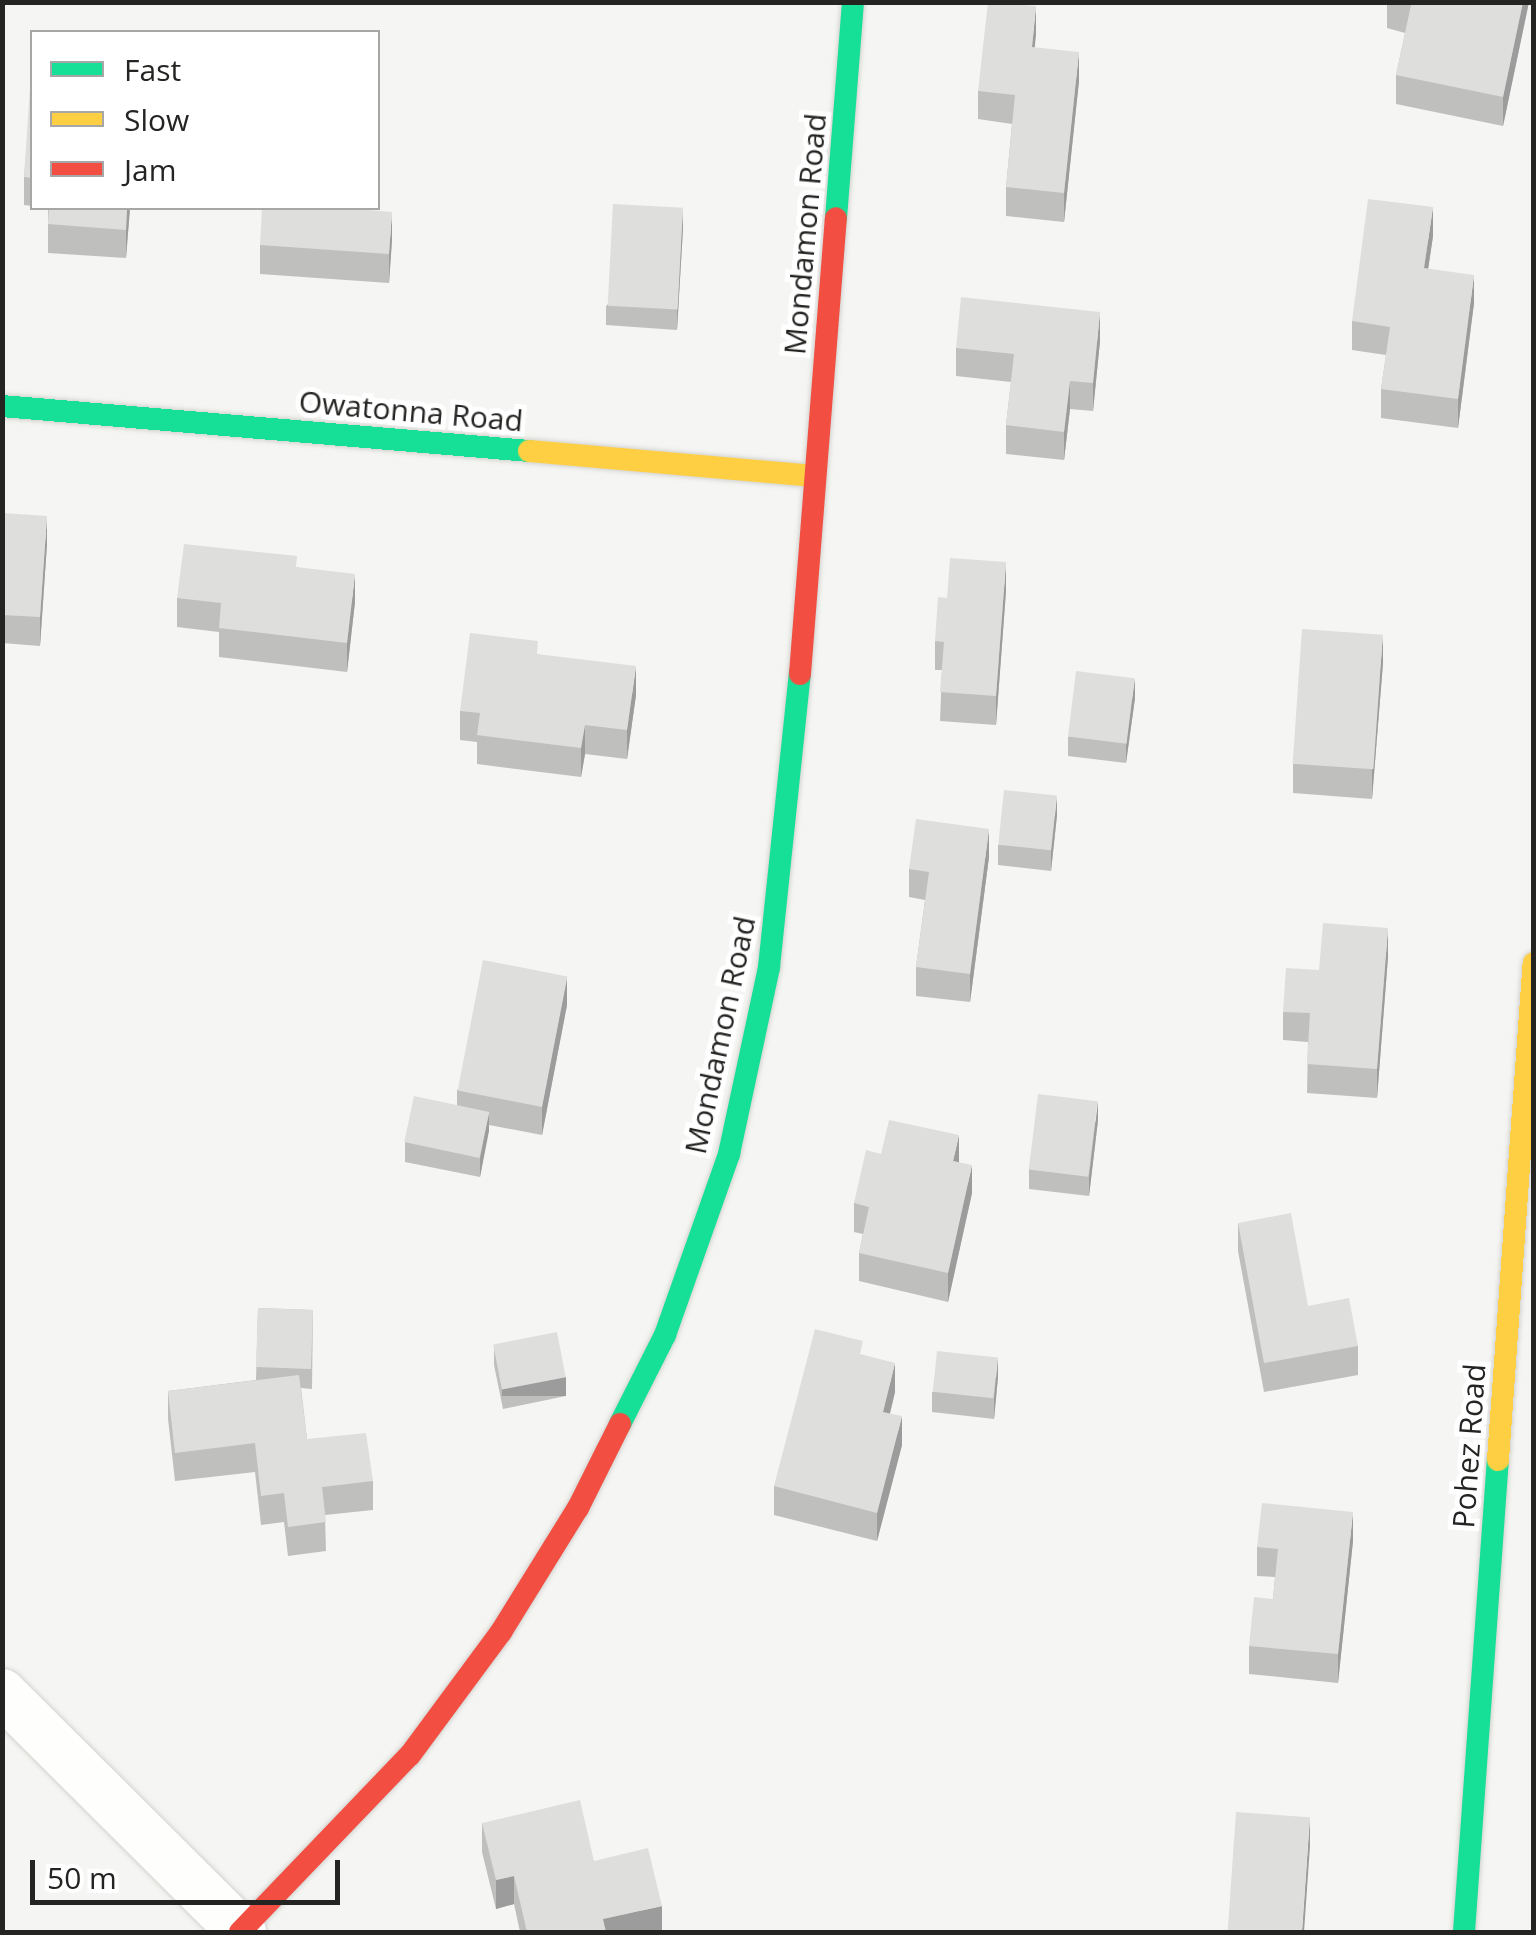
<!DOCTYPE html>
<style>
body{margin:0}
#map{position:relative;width:1536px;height:1935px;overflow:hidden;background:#f5f6f3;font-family:"Open Sans",sans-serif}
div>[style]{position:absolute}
.roads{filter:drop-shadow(0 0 2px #d3d3d1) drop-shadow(0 0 2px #d3d3d1)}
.street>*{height:48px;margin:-24px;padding:0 24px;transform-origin:24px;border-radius:24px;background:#fefefd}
.fast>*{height:22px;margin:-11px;padding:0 11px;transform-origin:11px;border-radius:11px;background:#16e098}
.slow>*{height:22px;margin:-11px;padding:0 11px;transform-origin:11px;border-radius:11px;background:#ffcf43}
.jam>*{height:22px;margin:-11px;padding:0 11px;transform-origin:11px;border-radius:11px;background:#f24e42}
.wall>*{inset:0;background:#bfc0be}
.shaded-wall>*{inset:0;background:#9b9c9b;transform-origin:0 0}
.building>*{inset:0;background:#dedfdd;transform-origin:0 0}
span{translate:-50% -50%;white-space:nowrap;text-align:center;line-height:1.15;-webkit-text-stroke:10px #fff;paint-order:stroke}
.street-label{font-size:30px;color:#242422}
.frame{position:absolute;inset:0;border:5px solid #242422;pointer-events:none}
.legend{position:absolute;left:30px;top:30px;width:350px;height:180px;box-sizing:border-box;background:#fff;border:2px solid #a7a7a7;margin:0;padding:12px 18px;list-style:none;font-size:30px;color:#242422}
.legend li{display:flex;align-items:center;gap:20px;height:50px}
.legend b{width:50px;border:2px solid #a7a7a7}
.scale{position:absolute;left:30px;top:1860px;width:310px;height:45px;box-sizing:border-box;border:5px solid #242422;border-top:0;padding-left:12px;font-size:30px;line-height:35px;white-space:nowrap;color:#242422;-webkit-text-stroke:8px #fff;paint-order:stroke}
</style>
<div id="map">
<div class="roads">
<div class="street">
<i style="left:2px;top:1693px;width:339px;rotate:44.9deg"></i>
</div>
<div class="fast">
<i style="left:836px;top:218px;width:217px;rotate:-85.5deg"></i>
<i style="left:2px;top:406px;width:529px;rotate:4.88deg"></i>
<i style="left:620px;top:1424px;width:100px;rotate:-63.2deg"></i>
<i style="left:665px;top:1335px;width:192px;rotate:-70.5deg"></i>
<i style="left:729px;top:1154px;width:191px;rotate:-77.9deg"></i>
<i style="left:769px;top:967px;width:295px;rotate:-84deg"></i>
<i style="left:1464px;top:1932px;width:473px;rotate:-85.9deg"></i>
</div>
<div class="slow">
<i style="left:529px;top:451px;width:287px;rotate:5deg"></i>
<i style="left:1498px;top:1460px;width:498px;rotate:-85.9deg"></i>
</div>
<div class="jam">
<i style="left:800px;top:674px;width:457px;rotate:-85.5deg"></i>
<i style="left:240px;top:1932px;width:245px;rotate:-46.2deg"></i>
<i style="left:410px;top:1755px;width:153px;rotate:-53.5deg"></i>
<i style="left:501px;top:1632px;width:146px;rotate:-58.2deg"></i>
<i style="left:578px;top:1508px;width:94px;rotate:-63.4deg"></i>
</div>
</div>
<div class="wall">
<i style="clip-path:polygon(1387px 2px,1529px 2px,1503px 126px,1396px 104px,1396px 75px,1405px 33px,1387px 28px)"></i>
<i style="clip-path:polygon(1036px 34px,1034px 48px,1079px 81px,1064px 222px,1006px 216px,1006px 187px,1012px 124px,978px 119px,978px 91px)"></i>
<i style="clip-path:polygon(32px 87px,32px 206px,24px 205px,24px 177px)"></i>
<i style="clip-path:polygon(48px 208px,130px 208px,126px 258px,48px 253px)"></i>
<i style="clip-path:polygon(361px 208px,361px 210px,392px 240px,389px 283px,260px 274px,260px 245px)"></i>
<i style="clip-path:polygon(683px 228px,677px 330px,606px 325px,606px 306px)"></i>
<i style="clip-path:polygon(1433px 236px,1428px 269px,1474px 303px,1458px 428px,1381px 418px,1381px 389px,1386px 355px,1352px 350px,1352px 321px)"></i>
<i style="clip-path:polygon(1100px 341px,1093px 411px,1070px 409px,1064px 460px,1006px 454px,1006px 425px,1011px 382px,956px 376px,956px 348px)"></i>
<i style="clip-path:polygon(2px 513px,47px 544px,40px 646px,2px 643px)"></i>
<i style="clip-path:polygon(297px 567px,355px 602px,347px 672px,219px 657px,219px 632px,177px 627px,177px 598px)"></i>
<i style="clip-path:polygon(1006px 591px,996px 725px,940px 721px,942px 670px,935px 670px,935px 641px,947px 598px)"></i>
<i style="clip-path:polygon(538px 654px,636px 695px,627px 759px,585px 754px,581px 777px,477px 764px,477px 742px,460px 740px,460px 711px)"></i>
<i style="clip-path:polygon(1383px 663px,1372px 799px,1293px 793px,1293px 764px)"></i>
<i style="clip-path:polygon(1135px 698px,1126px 763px,1068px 756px,1068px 737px)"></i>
<i style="clip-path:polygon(1057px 815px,1051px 871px,998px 865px,998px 845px)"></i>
<i style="clip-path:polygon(989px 857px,970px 1002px,916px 996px,916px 967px,925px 900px,909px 897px,909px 869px)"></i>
<i style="clip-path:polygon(1388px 957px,1377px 1098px,1307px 1093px,1308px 1042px,1283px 1040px,1283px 1012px,1319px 970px)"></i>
<i style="clip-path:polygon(567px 1005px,542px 1135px,489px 1125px,480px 1177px,405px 1162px,405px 1142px,457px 1105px,457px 1090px)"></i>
<i style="clip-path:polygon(1098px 1120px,1089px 1196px,1029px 1189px,1029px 1169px)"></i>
<i style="clip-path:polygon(881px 1154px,959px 1162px,972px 1193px,948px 1302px,859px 1281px,859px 1253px,863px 1234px,854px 1232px,854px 1203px)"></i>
<i style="clip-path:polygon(1238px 1223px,1308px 1306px,1358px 1346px,1358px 1375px,1264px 1392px,1238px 1251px)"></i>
<i style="clip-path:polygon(258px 1308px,313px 1310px,312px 1389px,301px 1388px,307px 1439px,373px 1481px,373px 1510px,325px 1515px,326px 1551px,288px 1556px,284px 1522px,261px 1525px,255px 1472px,175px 1481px,168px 1419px,168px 1391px,256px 1380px)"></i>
<i style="clip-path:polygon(494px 1346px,566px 1396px,503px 1409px,494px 1365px)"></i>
<i style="clip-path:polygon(863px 1355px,895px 1392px,890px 1414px,902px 1445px,877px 1541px,774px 1515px,774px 1486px)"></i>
<i style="clip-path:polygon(998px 1377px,994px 1419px,932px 1412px,932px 1392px)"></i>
<i style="clip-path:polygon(1353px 1541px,1338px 1683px,1249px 1674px,1249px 1646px,1273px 1599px,1275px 1577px,1257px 1576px,1257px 1547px)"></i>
<i style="clip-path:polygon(482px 1823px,594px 1861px,662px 1932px,520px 1932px,514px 1904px,496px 1909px,482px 1852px)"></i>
</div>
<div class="shaded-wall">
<i style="clip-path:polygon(1523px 2px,1529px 2px,1503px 126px,1503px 97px)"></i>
<i style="clip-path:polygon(1036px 6px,1036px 34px,1032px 76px,1032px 47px)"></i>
<i style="clip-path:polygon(1079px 52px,1079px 81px,1064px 222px,1064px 193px)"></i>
<i style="clip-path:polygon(1433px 207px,1433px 236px,1424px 297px,1424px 268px)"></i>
<i style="clip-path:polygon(127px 208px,130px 208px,126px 258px,126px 230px)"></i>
<i style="clip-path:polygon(683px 208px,683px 228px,677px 330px,677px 310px)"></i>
<i style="clip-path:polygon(392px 212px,392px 240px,389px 283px,389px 254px)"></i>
<i style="clip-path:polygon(1474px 275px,1474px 303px,1458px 428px,1458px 399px)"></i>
<i style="clip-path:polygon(1100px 312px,1100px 341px,1093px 411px,1093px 383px)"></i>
<i style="clip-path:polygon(1070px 381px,1070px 409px,1064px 460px,1064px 432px)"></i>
<i style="clip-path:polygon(47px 516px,47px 544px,40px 646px,40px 617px)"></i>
<i style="clip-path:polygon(1006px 562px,1006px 591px,996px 725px,996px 696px)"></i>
<i style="clip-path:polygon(355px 574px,355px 602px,347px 672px,347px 643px)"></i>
<i style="clip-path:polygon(1383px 635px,1383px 663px,1372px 799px,1372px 770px)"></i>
<i style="clip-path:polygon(636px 666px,636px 695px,627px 759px,627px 730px)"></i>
<i style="clip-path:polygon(1135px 678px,1135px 698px,1126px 763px,1126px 744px)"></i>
<i style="clip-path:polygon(585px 725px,585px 754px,581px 777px,581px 748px)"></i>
<i style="clip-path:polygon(1057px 796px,1057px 815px,1051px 871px,1051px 852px)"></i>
<i style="clip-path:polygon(989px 829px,989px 857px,970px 1002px,970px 974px)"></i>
<i style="clip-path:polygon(1388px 928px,1388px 957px,1377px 1098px,1377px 1069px)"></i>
<i style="clip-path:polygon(567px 976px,567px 1005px,542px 1135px,542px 1106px)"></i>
<i style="clip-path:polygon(1098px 1101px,1098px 1120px,1089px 1196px,1089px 1177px)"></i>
<i style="clip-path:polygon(489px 1112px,489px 1131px,480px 1177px,480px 1158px)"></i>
<i style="clip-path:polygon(959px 1135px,959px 1163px,953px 1161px)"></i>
<i style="clip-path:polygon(972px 1165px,972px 1193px,948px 1302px,948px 1273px)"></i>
<i style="clip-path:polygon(998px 1357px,998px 1377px,994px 1419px,994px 1399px)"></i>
<i style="clip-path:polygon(895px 1363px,895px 1392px,883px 1441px,883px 1412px)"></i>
<i style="left:566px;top:1377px;width:19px;height:64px;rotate:90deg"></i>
<i style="clip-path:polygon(902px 1416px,902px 1445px,877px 1541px,877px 1513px)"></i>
<i style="clip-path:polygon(1353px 1512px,1353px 1541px,1338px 1683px,1338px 1654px)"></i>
<i style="clip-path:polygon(1310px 1817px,1310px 1846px,1304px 1932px,1302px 1932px)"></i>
<i style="clip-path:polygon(514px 1876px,514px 1904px,496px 1909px,496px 1880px)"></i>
<i style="clip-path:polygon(662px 1906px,662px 1932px,603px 1932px,603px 1919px)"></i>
</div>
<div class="building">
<i style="clip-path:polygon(988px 2px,1036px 6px,1032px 47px,1079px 52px,1064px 193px,1006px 187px,1015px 95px,978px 91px)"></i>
<i style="clip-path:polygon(1399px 2px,1523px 2px,1503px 97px,1396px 75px,1411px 5px)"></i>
<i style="clip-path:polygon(30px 87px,32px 87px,32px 178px,24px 177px)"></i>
<i style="clip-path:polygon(1368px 199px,1433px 207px,1424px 268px,1474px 275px,1458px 399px,1381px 389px,1390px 327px,1352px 321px)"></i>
<i style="left:613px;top:204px;width:70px;height:102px;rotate:3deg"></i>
<i style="clip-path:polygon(49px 208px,127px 208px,126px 230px,48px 224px)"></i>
<i style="clip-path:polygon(262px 208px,359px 208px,358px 209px,392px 212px,389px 254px,260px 245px)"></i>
<i style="clip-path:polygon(961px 297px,1100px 312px,1093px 383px,1070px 381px,1064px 432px,1006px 425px,1014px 354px,956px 348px)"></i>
<i style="clip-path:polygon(2px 513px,47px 516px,40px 617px,2px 615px)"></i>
<i style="clip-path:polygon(184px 544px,297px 556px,296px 567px,355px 574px,347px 643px,219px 628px,221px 603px,177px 598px)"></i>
<i style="clip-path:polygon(950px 558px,1006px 562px,996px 696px,940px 692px,944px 642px,935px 641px,938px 597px,947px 598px)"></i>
<i style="left:1302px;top:629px;width:81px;height:135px;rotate:4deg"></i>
<i style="clip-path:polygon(470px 633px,538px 641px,537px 654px,636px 666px,627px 730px,585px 725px,581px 748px,477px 735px,480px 713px,460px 711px)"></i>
<i style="left:1076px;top:671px;width:59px;height:66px;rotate:7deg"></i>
<i style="left:1004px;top:790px;width:53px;height:55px;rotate:6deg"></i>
<i style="clip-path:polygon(916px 819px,989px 829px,970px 974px,916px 967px,929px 872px,909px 869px)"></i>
<i style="clip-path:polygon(1323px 923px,1388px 928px,1377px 1069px,1307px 1064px,1310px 1013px,1283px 1012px,1286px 968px,1319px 970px)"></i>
<i style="left:483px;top:960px;width:86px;height:133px;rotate:11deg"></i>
<i style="left:1038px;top:1094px;width:60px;height:76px;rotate:7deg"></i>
<i style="left:414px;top:1096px;width:77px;height:47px;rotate:12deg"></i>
<i style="clip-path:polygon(889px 1120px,959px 1135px,953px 1161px,972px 1165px,948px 1273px,859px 1253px,869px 1207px,854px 1203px,866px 1150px,881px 1154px)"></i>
<i style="clip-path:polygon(1291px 1213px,1308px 1306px,1349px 1298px,1358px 1346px,1264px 1363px,1238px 1223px)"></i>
<i style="left:258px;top:1308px;width:55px;height:59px;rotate:2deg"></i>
<i style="clip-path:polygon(815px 1329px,863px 1341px,860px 1354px,895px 1363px,883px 1412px,902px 1416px,877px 1513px,774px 1486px)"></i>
<i style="left:557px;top:1332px;width:46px;height:65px;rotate:79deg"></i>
<i style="left:937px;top:1351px;width:61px;height:41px;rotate:6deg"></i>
<i style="clip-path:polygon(299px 1375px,307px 1439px,366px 1433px,373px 1481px,322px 1487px,326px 1522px,288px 1527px,284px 1493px,261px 1496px,255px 1443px,175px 1453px,168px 1391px)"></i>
<i style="clip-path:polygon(1262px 1503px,1353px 1512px,1338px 1654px,1249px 1646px,1254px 1597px,1273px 1599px,1278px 1549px,1257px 1547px)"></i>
<i style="clip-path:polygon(580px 1800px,594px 1861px,648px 1848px,662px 1906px,603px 1919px,606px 1932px,527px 1932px,514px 1876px,496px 1880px,482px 1823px)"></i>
<i style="left:1236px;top:1812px;width:74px;height:120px;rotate:4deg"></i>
</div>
<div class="street-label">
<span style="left:805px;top:234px;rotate:-85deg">Mondamon Road</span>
<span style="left:411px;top:411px;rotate:5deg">Owatonna Road</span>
<span style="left:720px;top:1035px;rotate:-78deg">Mondamon Road</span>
<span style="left:1469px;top:1446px;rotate:-86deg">Pohez Road</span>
</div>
<div class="frame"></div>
<ul class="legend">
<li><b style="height:12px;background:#16e098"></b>Fast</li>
<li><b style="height:12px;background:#ffcf43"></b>Slow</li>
<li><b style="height:12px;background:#f24e42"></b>Jam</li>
</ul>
<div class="scale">50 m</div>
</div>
